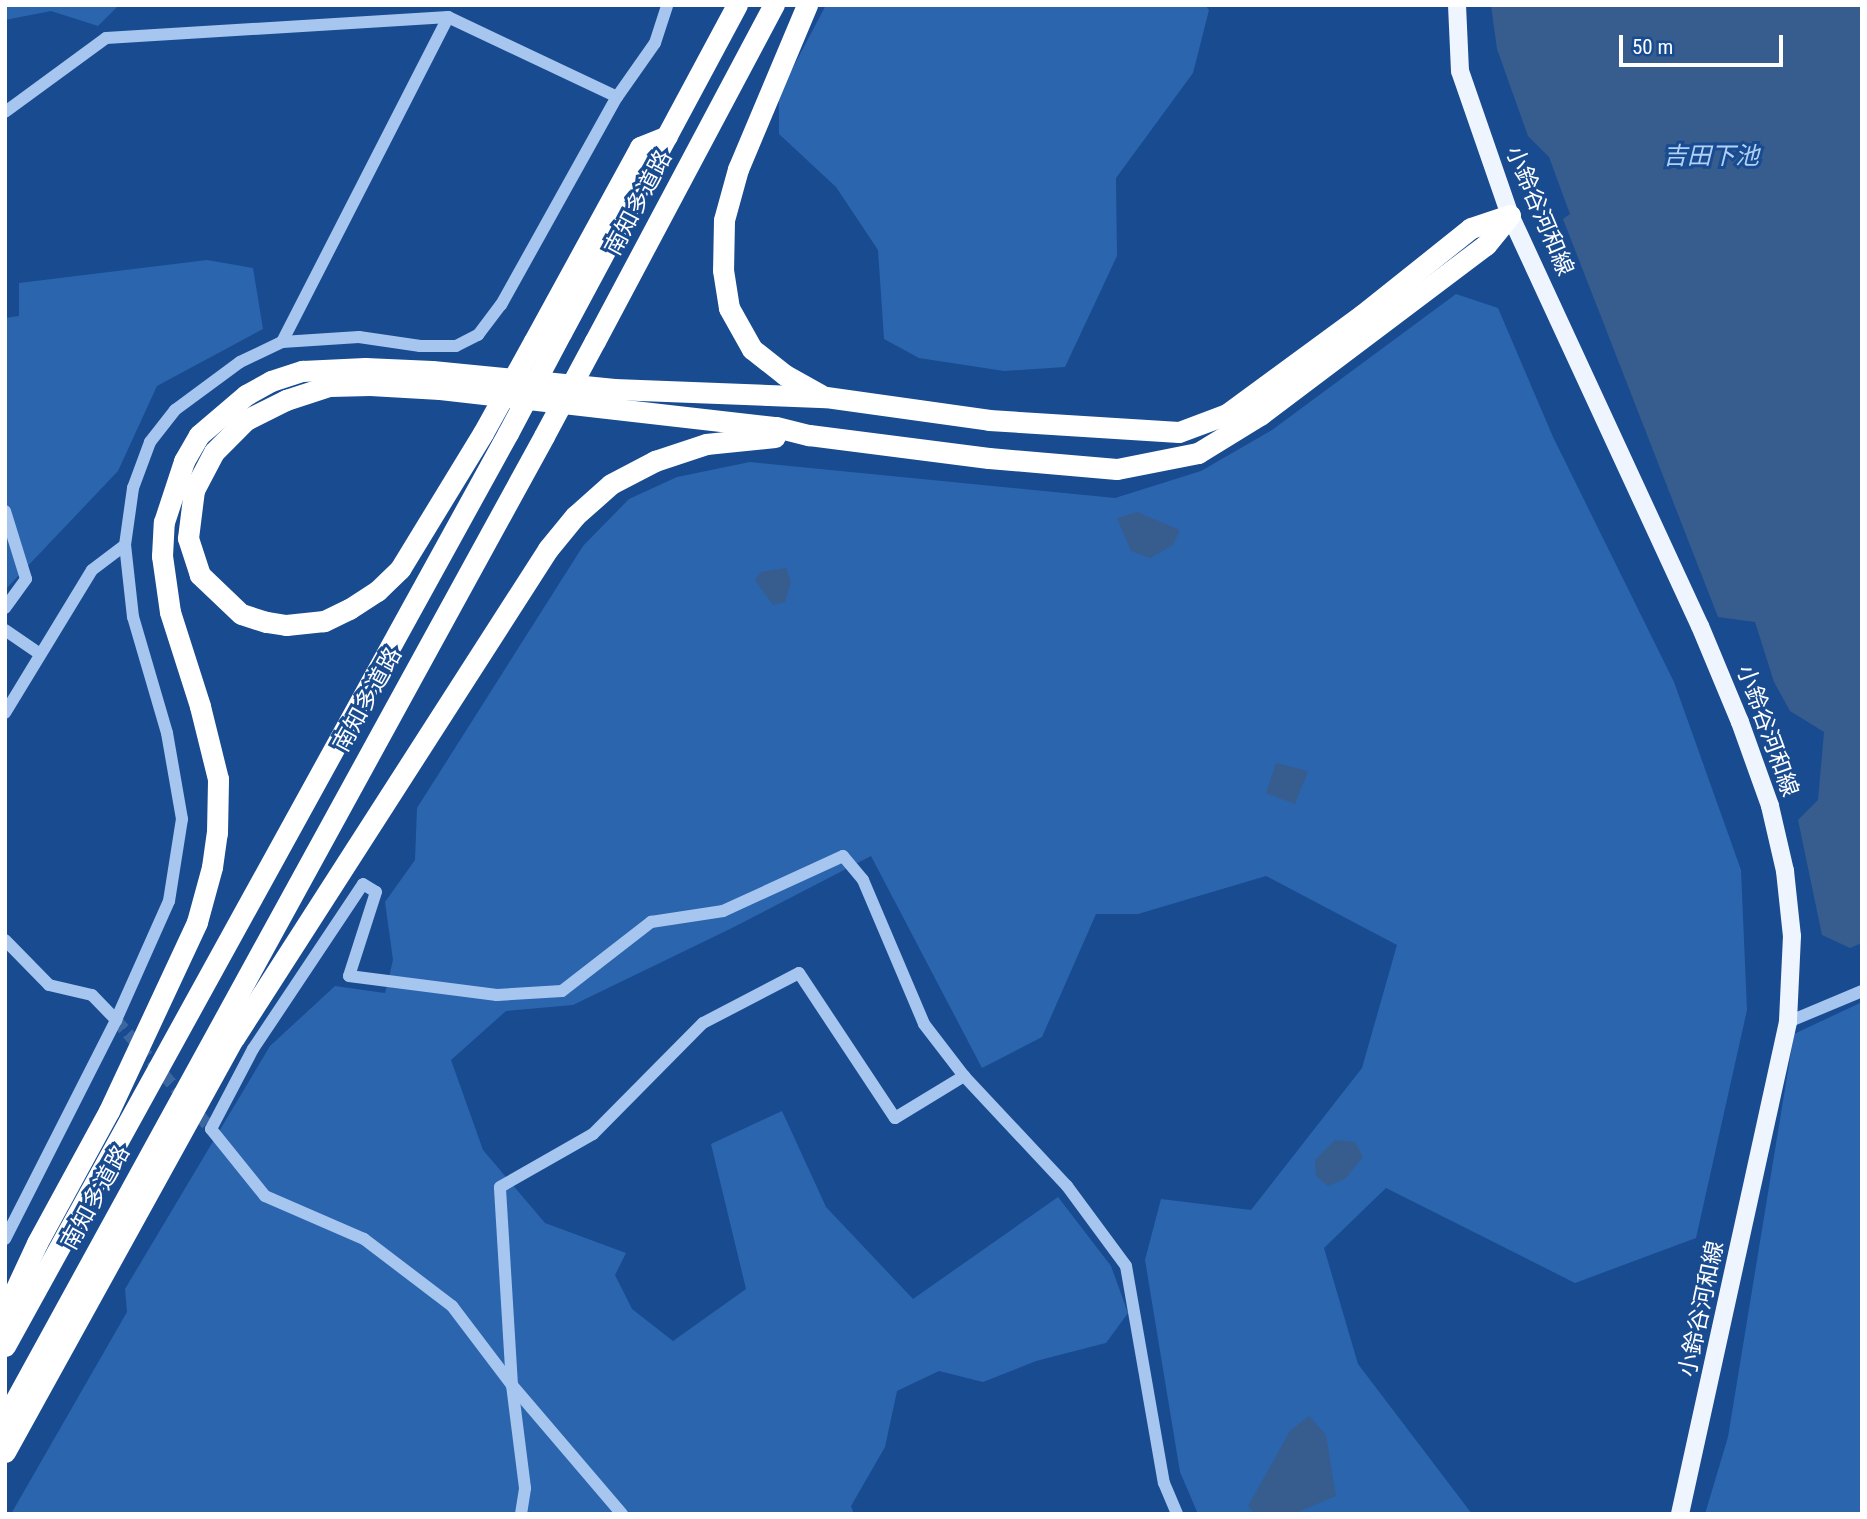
<!DOCTYPE html>
<meta charset="utf-8">
<style>
body{margin:0}
#map{position:relative;width:1867px;height:1519px;overflow:hidden;background:#194b90;font-family:"Roboto Condensed","Noto Sans JP",sans-serif}
div>[style]{position:absolute}
.green>*{inset:0;background:#2b65ae}
.water>*{inset:0;background:#375c8e}
.minor-tunnel>*{height:12px;margin-top:-6px;transform-origin:0;background:repeating-linear-gradient(90deg,#3c66a1 0 12px,transparent 0 18px)}
.minor>*{height:12px;margin:-6px;padding:0 6px;transform-origin:6px;border-radius:6px;background:#a6c6ef}
.major>*{height:18px;margin:-9px;padding:0 9px;transform-origin:9px;border-radius:9px;background:#eef5ff}
.highway>*{height:21px;margin:-10.5px;padding:0 10.5px;transform-origin:10.5px;border-radius:10.5px;background:#fff}
.highway-bridge>*{height:21px;margin:-10.5px;padding:0 10.5px;transform-origin:10.5px;border-radius:10.5px;background:#fff}
span{translate:-50% -50%;white-space:nowrap;text-align:center;line-height:1.15;-webkit-text-stroke:6px #194b90;paint-order:stroke}
.street-label{font-size:23px;color:#fff}
.water-label{font-size:24px;color:#b2d1f6;font-style:italic}
.frame{position:absolute;inset:0;border:7px solid #fff;pointer-events:none}
.scale{position:absolute;left:1619px;top:35px;width:164px;height:32px;box-sizing:border-box;border:4px solid #fff;border-top:0;padding-left:9px;font-size:21px;line-height:24px;white-space:nowrap;color:#fff;-webkit-text-stroke:5px #194b90;paint-order:stroke}
</style>
<div id="map">
<div class="green">
<i style="clip-path:polygon(5px 5px,119px 5px,98px 26px,51px 11px,5px 20px)"></i>
<i style="clip-path:polygon(826px 5px,1205px 5px,1209px 10px,1193px 73px,1116px 178px,1117px 256px,1065px 367px,1004px 371px,919px 358px,884px 339px,878px 250px,836px 187px,779px 134px,779px 94px)"></i>
<i style="clip-path:polygon(207px 260px,253px 268px,263px 329px,157px 386px,118px 471px,5px 590px,5px 318px,19px 316px,19px 283px)"></i>
<i style="clip-path:polygon(1456px 294px,1498px 308px,1553px 437px,1674px 682px,1741px 870px,1747px 1010px,1696px 1238px,1575px 1283px,1386px 1188px,1324px 1248px,1358px 1364px,1472px 1514px,1198px 1514px,1180px 1472px,1145px 1260px,1161px 1199px,1251px 1210px,1362px 1068px,1397px 945px,1266px 876px,1138px 914px,1096px 914px,1042px 1037px,982px 1068px,871px 856px,732px 928px,573px 1005px,506px 1011px,451px 1060px,483px 1150px,545px 1223px,626px 1253px,615px 1275px,632px 1309px,673px 1341px,746px 1289px,711px 1144px,782px 1111px,826px 1207px,913px 1299px,1058px 1197px,1111px 1266px,1128px 1313px,1106px 1343px,1036px 1361px,983px 1382px,939px 1371px,897px 1391px,885px 1447px,851px 1506px,854px 1514px,11px 1514px,127px 1312px,125px 1289px,270px 1046px,335px 986px,385px 993px,393px 960px,385px 902px,415px 860px,417px 808px,583px 546px,629px 499px,677px 477px,750px 462px,1115px 498px,1201px 471px,1272px 430px)"></i>
<i style="clip-path:polygon(1862px 1002px,1862px 1514px,1705px 1514px,1728px 1437px,1794px 1034px)"></i>
</div>
<div class="water">
<i style="clip-path:polygon(1491px 5px,1862px 5px,1862px 943px,1850px 948px,1822px 935px,1798px 820px,1818px 800px,1824px 732px,1790px 711px,1774px 682px,1755px 622px,1718px 617px,1563px 219px,1570px 214px,1549px 157px,1528px 136px,1497px 49px)"></i>
<i style="clip-path:polygon(1137px 512px,1180px 530px,1173px 545px,1150px 558px,1131px 551px,1117px 518px)"></i>
<i style="clip-path:polygon(786px 568px,791px 582px,785px 602px,773px 605px,755px 580px,761px 572px)"></i>
<i style="clip-path:polygon(1276px 763px,1308px 771px,1295px 804px,1266px 793px)"></i>
<i style="clip-path:polygon(1335px 1140px,1355px 1142px,1363px 1157px,1345px 1179px,1328px 1186px,1316px 1176px,1315px 1160px)"></i>
<i style="clip-path:polygon(1309px 1416px,1326px 1435px,1336px 1496px,1293px 1514px,1255px 1514px,1248px 1506px,1290px 1431px)"></i>
</div>
<div class="minor-tunnel">
<i style="left:116px;top:1020px;width:145px;rotate:48.9deg"></i>
</div>
<div class="minor">
<i style="left:5px;top:112px;width:125px;rotate:-36.2deg"></i>
<i style="left:106px;top:38px;width:343px;rotate:-3.5deg"></i>
<i style="left:448px;top:17px;width:187px;rotate:25.3deg"></i>
<i style="left:617px;top:97px;width:66px;rotate:-54.9deg"></i>
<i style="left:655px;top:43px;width:40px;rotate:-72deg"></i>
<i style="left:282px;top:342px;width:77px;rotate:-3.7deg"></i>
<i style="left:359px;top:337px;width:62px;rotate:8.4deg"></i>
<i style="left:420px;top:346px;width:36px"></i>
<i style="left:456px;top:346px;width:25px;rotate:-27deg"></i>
<i style="left:478px;top:335px;width:38px;rotate:-53deg"></i>
<i style="left:501px;top:305px;width:238px;rotate:-60.9deg"></i>
<i style="left:5px;top:511px;width:71px;rotate:72.8deg"></i>
<i style="left:26px;top:579px;width:36px;rotate:126deg"></i>
<i style="left:5px;top:630px;width:42px;rotate:34.4deg"></i>
<i style="left:5px;top:713px;width:167px;rotate:-58.7deg"></i>
<i style="left:92px;top:570px;width:41px;rotate:-37.1deg"></i>
<i style="left:125px;top:545px;width:58px;rotate:-82deg"></i>
<i style="left:133px;top:488px;width:49px;rotate:-69.7deg"></i>
<i style="left:150px;top:442px;width:41px;rotate:-52deg"></i>
<i style="left:175px;top:410px;width:81px;rotate:-36.4deg"></i>
<i style="left:240px;top:362px;width:47px;rotate:-25.5deg"></i>
<i style="left:282px;top:342px;width:365px;rotate:-62.9deg"></i>
<i style="left:5px;top:940px;width:63px;rotate:45.6deg"></i>
<i style="left:49px;top:985px;width:44px;rotate:13.1deg"></i>
<i style="left:92px;top:995px;width:35px;rotate:46deg"></i>
<i style="left:1788px;top:1022px;width:80px;rotate:-22.7deg"></i>
<i style="left:5px;top:1239px;width:246px;rotate:-63.1deg"></i>
<i style="left:116px;top:1020px;width:130px;rotate:-66deg"></i>
<i style="left:169px;top:901px;width:83px;rotate:-81deg"></i>
<i style="left:182px;top:819px;width:87px;rotate:-99.9deg"></i>
<i style="left:167px;top:733px;width:121px;rotate:-106.3deg"></i>
<i style="left:133px;top:617px;width:72px;rotate:-96.3deg"></i>
<i style="left:521px;top:1514px;width:26px;rotate:-81deg"></i>
<i style="left:525px;top:1488px;width:104px;rotate:-97.2deg"></i>
<i style="left:512px;top:1385px;width:198px;rotate:-93.5deg"></i>
<i style="left:500px;top:1187px;width:107px;rotate:-29.7deg"></i>
<i style="left:593px;top:1134px;width:156px;rotate:-45.3deg"></i>
<i style="left:703px;top:1023px;width:108px;rotate:-27.5deg"></i>
<i style="left:799px;top:973px;width:174px;rotate:56.5deg"></i>
<i style="left:895px;top:1118px;width:81px;rotate:-31.3deg"></i>
<i style="left:622px;top:1514px;width:170px;rotate:-130.5deg"></i>
<i style="left:512px;top:1385px;width:99px;rotate:-127.2deg"></i>
<i style="left:452px;top:1306px;width:111px;rotate:-142.7deg"></i>
<i style="left:364px;top:1239px;width:108px;rotate:-156.5deg"></i>
<i style="left:265px;top:1196px;width:86px;rotate:-128.9deg"></i>
<i style="left:211px;top:1129px;width:90px;rotate:-62.3deg"></i>
<i style="left:253px;top:1049px;width:198px;rotate:-56.3deg"></i>
<i style="left:363px;top:884px;width:15px;rotate:32deg"></i>
<i style="left:376px;top:892px;width:88px;rotate:107.8deg"></i>
<i style="left:349px;top:976px;width:149px;rotate:7.3deg"></i>
<i style="left:497px;top:995px;width:65px;rotate:-3.5deg"></i>
<i style="left:562px;top:991px;width:113px;rotate:-37.8deg"></i>
<i style="left:651px;top:922px;width:73px;rotate:-8.7deg"></i>
<i style="left:723px;top:911px;width:132px;rotate:-24.6deg"></i>
<i style="left:843px;top:856px;width:31px;rotate:50deg"></i>
<i style="left:863px;top:880px;width:156px;rotate:67deg"></i>
<i style="left:924px;top:1024px;width:66px;rotate:52.4deg"></i>
<i style="left:964px;top:1076px;width:151px;rotate:46.9deg"></i>
<i style="left:1067px;top:1186px;width:99px;rotate:53.6deg"></i>
<i style="left:1126px;top:1266px;width:220px;rotate:80.1deg"></i>
<i style="left:1164px;top:1483px;width:34px;rotate:67deg"></i>
</div>
<div class="major">
<i style="left:1457px;top:5px;width:66px;rotate:87.4deg"></i>
<i style="left:1460px;top:71px;width:152px;rotate:70.9deg"></i>
<i style="left:1510px;top:215px;width:453px;rotate:65.2deg"></i>
<i style="left:1700px;top:626px;width:104px;rotate:67.4deg"></i>
<i style="left:1740px;top:722px;width:89px;rotate:70.3deg"></i>
<i style="left:1770px;top:806px;width:67px;rotate:77deg"></i>
<i style="left:1785px;top:871px;width:65px;rotate:83.9deg"></i>
<i style="left:1792px;top:936px;width:86px;rotate:92.7deg"></i>
<i style="left:1788px;top:1022px;width:504px;rotate:102.38deg"></i>
</div>
<div class="highway">
<i style="left:807px;top:5px;width:178px;rotate:112.8deg"></i>
<i style="left:738px;top:169px;width:53px;rotate:105.4deg"></i>
<i style="left:724px;top:220px;width:50px;rotate:91.1deg"></i>
<i style="left:723px;top:270px;width:38px;rotate:81deg"></i>
<i style="left:729px;top:308px;width:47px;rotate:60.7deg"></i>
<i style="left:752px;top:349px;width:42px;rotate:38.2deg"></i>
<i style="left:785px;top:375px;width:41px;rotate:29.1deg"></i>
<i style="left:561px;top:333px;width:372px;rotate:-61.8deg"></i>
<i style="left:534px;top:341px;width:221px;rotate:-61.3deg"></i>
<i style="left:640px;top:147px;width:29px;rotate:-22deg"></i>
<i style="left:595px;top:341px;width:381px;rotate:-62deg"></i>
<i style="left:483px;top:433px;width:159px;rotate:121.4deg"></i>
<i style="left:400px;top:569px;width:32px;rotate:136deg"></i>
<i style="left:377px;top:591px;width:33px;rotate:147deg"></i>
<i style="left:349px;top:609px;width:28px;rotate:154deg"></i>
<i style="left:324px;top:621px;width:38px;rotate:174deg"></i>
<i style="left:286px;top:625px;width:20px;rotate:-171deg"></i>
<i style="left:266px;top:622px;width:26px;rotate:-162deg"></i>
<i style="left:241px;top:614px;width:57px;rotate:-136.4deg"></i>
<i style="left:200px;top:575px;width:39px;rotate:-108deg"></i>
<i style="left:188px;top:538px;width:48px;rotate:-82.9deg"></i>
<i style="left:194px;top:490px;width:43px;rotate:-62.2deg"></i>
<i style="left:214px;top:452px;width:45px;rotate:-45deg"></i>
<i style="left:246px;top:420px;width:45px;rotate:-26.6deg"></i>
<i style="left:286px;top:400px;width:45px;rotate:-18deg"></i>
<i style="left:329px;top:386px;width:41px;rotate:-1.4deg"></i>
<i style="left:370px;top:385px;width:70px;rotate:3.3deg"></i>
<i style="left:440px;top:389px;width:338px;rotate:6.5deg"></i>
<i style="left:776px;top:427px;width:34px;rotate:14deg"></i>
<i style="left:809px;top:435px;width:181px;rotate:7.3deg"></i>
<i style="left:989px;top:458px;width:128px;rotate:4.9deg"></i>
<i style="left:1117px;top:469px;width:83px;rotate:-11.2deg"></i>
<i style="left:1198px;top:453px;width:73px;rotate:-31.5deg"></i>
<i style="left:1260px;top:415px;width:283px;rotate:-37deg"></i>
<i style="left:1486px;top:245px;width:38px;rotate:-51deg"></i>
<i style="left:5px;top:1312px;width:76px;rotate:-65.1deg"></i>
<i style="left:37px;top:1243px;width:150px;rotate:-61.4deg"></i>
<i style="left:109px;top:1111px;width:208px;rotate:-65deg"></i>
<i style="left:197px;top:922px;width:57px;rotate:-74.7deg"></i>
<i style="left:212px;top:867px;width:34px;rotate:-82deg"></i>
<i style="left:217px;top:833px;width:54px;rotate:-88.9deg"></i>
<i style="left:218px;top:779px;width:75px;rotate:-103.9deg"></i>
<i style="left:200px;top:706px;width:99px;rotate:-107.7deg"></i>
<i style="left:170px;top:612px;width:57px;rotate:-98.1deg"></i>
<i style="left:162px;top:556px;width:34px;rotate:-87deg"></i>
<i style="left:164px;top:522px;width:64px;rotate:-71.8deg"></i>
<i style="left:184px;top:461px;width:30px;rotate:-60deg"></i>
<i style="left:199px;top:435px;width:62px;rotate:-40.4deg"></i>
<i style="left:246px;top:395px;width:29px;rotate:-29deg"></i>
<i style="left:271px;top:381px;width:33px;rotate:-18deg"></i>
<i style="left:302px;top:371px;width:63px;rotate:-2.7deg"></i>
<i style="left:365px;top:368px;width:67px;rotate:2.6deg"></i>
<i style="left:432px;top:371px;width:183px;rotate:5.6deg"></i>
<i style="left:614px;top:389px;width:212px;rotate:2.2deg"></i>
<i style="left:826px;top:397px;width:165px;rotate:8deg"></i>
<i style="left:989px;top:420px;width:190px;rotate:3.6deg"></i>
<i style="left:1179px;top:432px;width:51px;rotate:-20.6deg"></i>
<i style="left:1227px;top:414px;width:167px;rotate:-36.3deg"></i>
<i style="left:1362px;top:315px;width:139px;rotate:-38.6deg"></i>
<i style="left:1471px;top:228px;width:41px;rotate:-18.4deg"></i>
<i style="left:5px;top:1346px;width:1042px;rotate:-61.15deg"></i>
<i style="left:5px;top:1419px;width:1121px;rotate:-61.26deg"></i>
<i style="left:5px;top:1452px;width:473px;rotate:-61.1deg"></i>
<i style="left:234px;top:1038px;width:581px;rotate:-57.29deg"></i>
<i style="left:548px;top:549px;width:43px;rotate:-50.7deg"></i>
<i style="left:575px;top:516px;width:48px;rotate:-41.6deg"></i>
<i style="left:611px;top:484px;width:50px;rotate:-27.6deg"></i>
<i style="left:655px;top:461px;width:54px;rotate:-18.4deg"></i>
<i style="left:706px;top:444px;width:69px;rotate:-5.8deg"></i>
</div>
<div class="highway-bridge">
<i style="left:483px;top:433px;width:105px;rotate:-61deg"></i>
<i style="left:508px;top:433px;width:113px;rotate:-62.1deg"></i>
<i style="left:544px;top:436px;width:108px;rotate:-61.8deg"></i>
</div>
<div class="street-label">
<span style="left:639px;top:203px;rotate:-62deg">南知多道路</span>
<span style="left:1539px;top:211px;rotate:67deg">小鈴谷河和線</span>
<span style="left:368px;top:700px;rotate:-61deg">南知多道路</span>
<span style="left:1767px;top:731px;rotate:70deg">小鈴谷河和線</span>
<span style="left:96px;top:1198px;rotate:-61deg">南知多道路</span>
<span style="left:1702px;top:1309px;rotate:-78deg">小鈴谷河和線</span>
</div>
<div class="water-label">
<span style="left:1711px;top:157px">吉田下池</span>
</div>
<div class="frame"></div>
<div class="scale">50 m</div>
</div>
